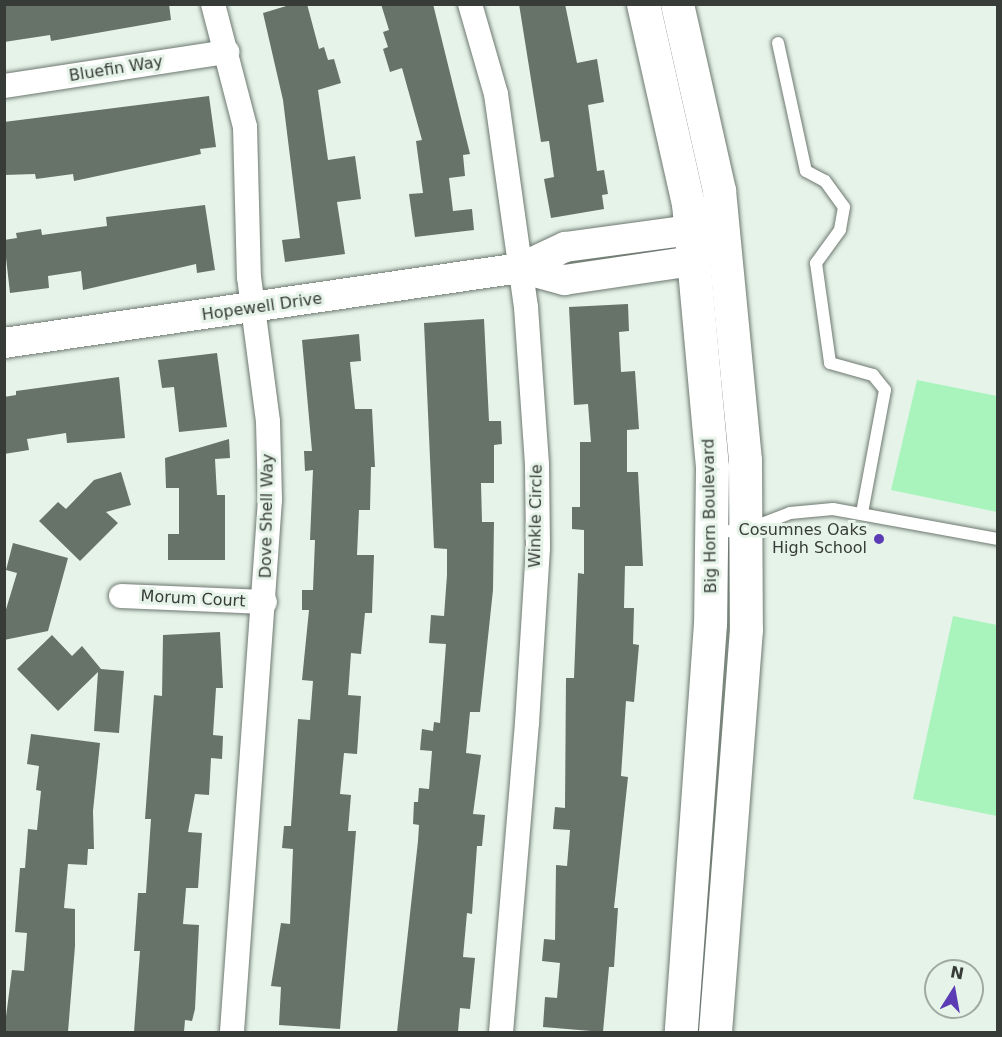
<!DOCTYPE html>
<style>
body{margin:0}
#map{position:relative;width:1002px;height:1037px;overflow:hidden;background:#e6f3e9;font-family:"DejaVu Sans",sans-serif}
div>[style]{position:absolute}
.green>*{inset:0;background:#a9f4bd}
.building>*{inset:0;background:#677269}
.roads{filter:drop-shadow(0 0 2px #6d7870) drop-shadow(0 0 2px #6d7870)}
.service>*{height:12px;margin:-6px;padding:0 6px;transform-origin:6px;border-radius:6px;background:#fff}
.minor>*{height:24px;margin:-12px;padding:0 12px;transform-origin:12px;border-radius:12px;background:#fff}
.tertiary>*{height:30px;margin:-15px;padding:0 15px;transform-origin:15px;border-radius:15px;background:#fff}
.secondary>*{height:33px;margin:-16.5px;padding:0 16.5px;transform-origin:16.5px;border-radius:16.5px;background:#fff}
.dots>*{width:16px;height:16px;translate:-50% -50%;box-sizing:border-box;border:3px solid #e6f3e9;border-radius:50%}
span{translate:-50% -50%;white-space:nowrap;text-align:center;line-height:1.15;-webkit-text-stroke:6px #e6f3e9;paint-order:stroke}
.street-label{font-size:16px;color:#373c38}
.poi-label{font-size:16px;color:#373c38}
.right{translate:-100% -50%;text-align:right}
.frame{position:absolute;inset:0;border:6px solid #373c38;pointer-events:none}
.north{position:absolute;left:924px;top:959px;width:60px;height:60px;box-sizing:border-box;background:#e6f3e9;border:2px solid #a0aaa2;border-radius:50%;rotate:11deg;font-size:16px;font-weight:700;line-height:24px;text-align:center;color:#373c38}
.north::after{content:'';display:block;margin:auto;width:21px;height:27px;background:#5c3cb4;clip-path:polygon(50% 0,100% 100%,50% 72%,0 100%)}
</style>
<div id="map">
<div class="green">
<i style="clip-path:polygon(917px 380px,997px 396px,997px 512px,891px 490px)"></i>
<i style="clip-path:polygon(953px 616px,997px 625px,997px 816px,913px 799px)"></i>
</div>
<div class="building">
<i style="clip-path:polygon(4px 4px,169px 4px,171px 20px,51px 41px,50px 35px,4px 42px)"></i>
<i style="clip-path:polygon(293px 4px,307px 4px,319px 49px,324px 47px,328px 60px,334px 59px,341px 83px,318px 90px,328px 160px,355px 156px,361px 199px,337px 202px,345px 254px,285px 262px,282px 240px,300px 238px,283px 100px,263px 13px)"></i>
<i style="clip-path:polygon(381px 4px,433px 4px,470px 154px,463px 155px,465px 176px,449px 178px,453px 211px,472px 209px,474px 230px,415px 237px,409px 194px,423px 193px,416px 141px,422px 140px,402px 68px,390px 72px,383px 49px,388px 47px,383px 32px,389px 30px)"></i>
<i style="clip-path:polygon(519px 4px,565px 4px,577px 63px,597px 59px,604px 102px,588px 105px,597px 171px,604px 170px,608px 194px,602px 195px,604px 209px,551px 218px,544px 179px,554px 177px,549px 141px,541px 142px)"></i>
<i style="clip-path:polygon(209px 96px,216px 147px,200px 149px,201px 154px,74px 181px,73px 174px,36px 179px,35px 174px,4px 175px,4px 122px)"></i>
<i style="clip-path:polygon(205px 205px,215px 270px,197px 273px,196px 264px,83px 290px,81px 271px,48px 276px,49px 288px,10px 293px,4px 240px,17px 238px,16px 233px,41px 229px,42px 235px,107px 226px,106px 217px)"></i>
<i style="clip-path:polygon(628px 304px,629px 331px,619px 332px,621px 372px,635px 371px,639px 429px,627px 430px,627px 472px,638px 472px,643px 566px,625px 566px,624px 608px,634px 608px,633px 644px,639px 645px,634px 702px,626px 701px,621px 776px,628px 777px,614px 908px,618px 908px,614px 967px,609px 967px,603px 1032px,543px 1027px,545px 997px,557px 998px,560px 963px,542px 961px,544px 939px,555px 940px,556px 865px,567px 866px,570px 830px,553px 829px,555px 807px,565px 808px,566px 678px,574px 678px,578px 573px,584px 574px,584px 530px,572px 529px,572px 507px,580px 507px,580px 442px,591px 442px,588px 404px,574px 405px,569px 307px)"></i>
<i style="clip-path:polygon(484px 319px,489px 421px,501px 421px,502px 444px,494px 445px,494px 483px,481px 483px,482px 522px,494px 522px,493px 590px,480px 712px,470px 712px,466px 753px,481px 755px,473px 814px,485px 815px,482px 846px,477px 846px,472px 914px,467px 913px,463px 957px,475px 958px,470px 1009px,460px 1008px,458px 1032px,397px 1032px,418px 841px,419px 825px,413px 824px,414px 802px,418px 802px,419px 788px,429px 789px,432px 751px,420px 750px,422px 729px,433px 731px,434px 722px,440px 723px,446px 644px,429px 643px,431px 615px,444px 616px,447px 575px,447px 549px,434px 548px,424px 323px)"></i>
<i style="clip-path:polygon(359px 334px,361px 361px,350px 362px,355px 409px,372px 409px,375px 467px,371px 467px,370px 510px,359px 510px,357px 555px,374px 555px,372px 613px,365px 613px,361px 654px,351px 653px,348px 695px,361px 696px,357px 754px,344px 753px,340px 794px,351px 795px,348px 831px,356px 831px,340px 1029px,279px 1025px,281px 987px,271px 986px,281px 923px,290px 924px,293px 849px,282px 848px,284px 826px,291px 826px,298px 719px,310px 720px,313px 681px,302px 680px,309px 610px,302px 610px,302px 590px,313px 590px,315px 540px,310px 540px,313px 470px,305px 471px,304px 451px,312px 451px,302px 340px)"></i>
<i style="clip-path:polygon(217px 353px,227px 427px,179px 432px,174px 387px,162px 388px,158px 360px)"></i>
<i style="clip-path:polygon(119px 377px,125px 438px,67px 443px,66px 433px,27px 439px,29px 450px,4px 454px,4px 397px,16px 395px,16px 391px)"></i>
<i style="clip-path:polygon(229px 439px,230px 458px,215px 459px,217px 495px,225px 495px,225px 560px,168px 560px,168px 534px,179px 534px,179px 488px,166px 488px,165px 458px)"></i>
<i style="clip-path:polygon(121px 472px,131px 505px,106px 512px,118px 523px,80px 561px,39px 521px,58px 502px,66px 509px,94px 480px)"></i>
<i style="clip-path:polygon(13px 543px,68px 558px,48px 631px,4px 640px,4px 616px,17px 573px,6px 570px)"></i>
<i style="clip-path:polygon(220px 632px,223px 688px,216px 688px,213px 735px,223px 736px,222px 759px,211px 758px,209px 795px,195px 794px,188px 832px,202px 833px,198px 888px,186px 888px,183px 924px,199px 925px,195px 1009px,192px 1021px,185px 1020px,184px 1032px,134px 1032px,140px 951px,134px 951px,138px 893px,146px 893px,151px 819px,145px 819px,154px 695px,162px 696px,163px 635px)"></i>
<i style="clip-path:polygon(52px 635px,72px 656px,82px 646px,101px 669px,124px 671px,119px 733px,94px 731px,98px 672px,58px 711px,17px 669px)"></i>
<i style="clip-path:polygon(31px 734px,100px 743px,93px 811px,94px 849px,88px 849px,87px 865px,68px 864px,64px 908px,75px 909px,75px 946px,68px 1032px,4px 1032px,12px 970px,24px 971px,27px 933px,15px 932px,20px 868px,25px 868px,28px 829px,37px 830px,41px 791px,36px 790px,39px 766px,27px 764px)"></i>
</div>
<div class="roads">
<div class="service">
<i style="left:778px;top:43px;width:131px;rotate:77.7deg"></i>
<i style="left:806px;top:171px;width:21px;rotate:28deg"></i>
<i style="left:825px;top:181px;width:32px;rotate:54deg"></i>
<i style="left:844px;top:207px;width:23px;rotate:100deg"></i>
<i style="left:840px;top:230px;width:41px;rotate:126deg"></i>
<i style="left:816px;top:263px;width:101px;rotate:82deg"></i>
<i style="left:830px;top:363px;width:45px;rotate:15.6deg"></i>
<i style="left:873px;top:375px;width:19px;rotate:51deg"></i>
<i style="left:885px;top:390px;width:125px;rotate:100.6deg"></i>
<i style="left:711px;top:532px;width:35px;rotate:-3deg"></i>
<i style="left:746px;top:530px;width:47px;rotate:-21.1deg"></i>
<i style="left:790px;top:513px;width:43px;rotate:-5.3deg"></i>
<i style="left:833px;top:509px;width:168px;rotate:10.3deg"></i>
</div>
<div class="minor">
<i style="left:213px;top:4px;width:127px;rotate:75.4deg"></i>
<i style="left:245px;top:127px;width:150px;rotate:88.5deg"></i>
<i style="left:249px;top:277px;width:146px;rotate:82.5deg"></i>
<i style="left:268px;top:422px;width:78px;rotate:88.5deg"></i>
<i style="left:270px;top:500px;width:533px;rotate:94.09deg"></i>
<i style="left:470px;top:4px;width:94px;rotate:73.9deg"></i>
<i style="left:496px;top:94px;width:215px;rotate:82deg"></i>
<i style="left:526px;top:307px;width:157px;rotate:86deg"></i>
<i style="left:537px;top:464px;width:84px;rotate:89.3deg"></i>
<i style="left:538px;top:548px;width:175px;rotate:93.6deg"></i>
<i style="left:527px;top:723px;width:310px;rotate:94.8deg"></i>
<i style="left:4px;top:86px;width:226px;rotate:-8.7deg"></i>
<i style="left:121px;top:596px;width:144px;rotate:2.4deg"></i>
</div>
<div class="tertiary">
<i style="left:520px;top:268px;width:46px;rotate:15.3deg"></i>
<i style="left:564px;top:280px;width:130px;rotate:-8.4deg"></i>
<i style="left:4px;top:343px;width:521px;rotate:-8.27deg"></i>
<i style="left:520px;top:268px;width:50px;rotate:-25deg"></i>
<i style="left:565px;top:247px;width:126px;rotate:-7.7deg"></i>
</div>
<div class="secondary">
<i style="left:643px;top:4px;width:204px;rotate:77.3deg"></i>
<i style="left:688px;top:203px;width:265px;rotate:84.8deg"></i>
<i style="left:712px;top:467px;width:156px;rotate:90.7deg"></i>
<i style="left:710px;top:623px;width:410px;rotate:94.1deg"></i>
<i style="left:677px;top:4px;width:191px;rotate:77.3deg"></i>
<i style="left:719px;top:190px;width:271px;rotate:84.5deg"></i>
<i style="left:745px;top:460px;width:169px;rotate:89.7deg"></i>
<i style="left:746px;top:629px;width:404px;rotate:94.4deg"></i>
</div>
</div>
<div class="dots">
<i style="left:879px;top:539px;background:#5c3cb4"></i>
</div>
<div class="street-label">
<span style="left:116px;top:69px;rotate:-9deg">Bluefin Way</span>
<span style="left:262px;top:307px;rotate:-8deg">Hopewell Drive</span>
<span style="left:267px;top:516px;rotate:-89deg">Dove Shell Way</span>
<span style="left:536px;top:516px;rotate:-89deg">Winkle Circle</span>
<span style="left:710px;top:516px;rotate:-91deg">Big Horn Boulevard</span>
<span style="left:193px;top:599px;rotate:3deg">Morum Court</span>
</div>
<div class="poi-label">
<span class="right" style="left:867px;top:539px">Cosumnes Oaks<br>High School</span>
</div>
<div class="frame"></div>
<div class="north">N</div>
</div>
